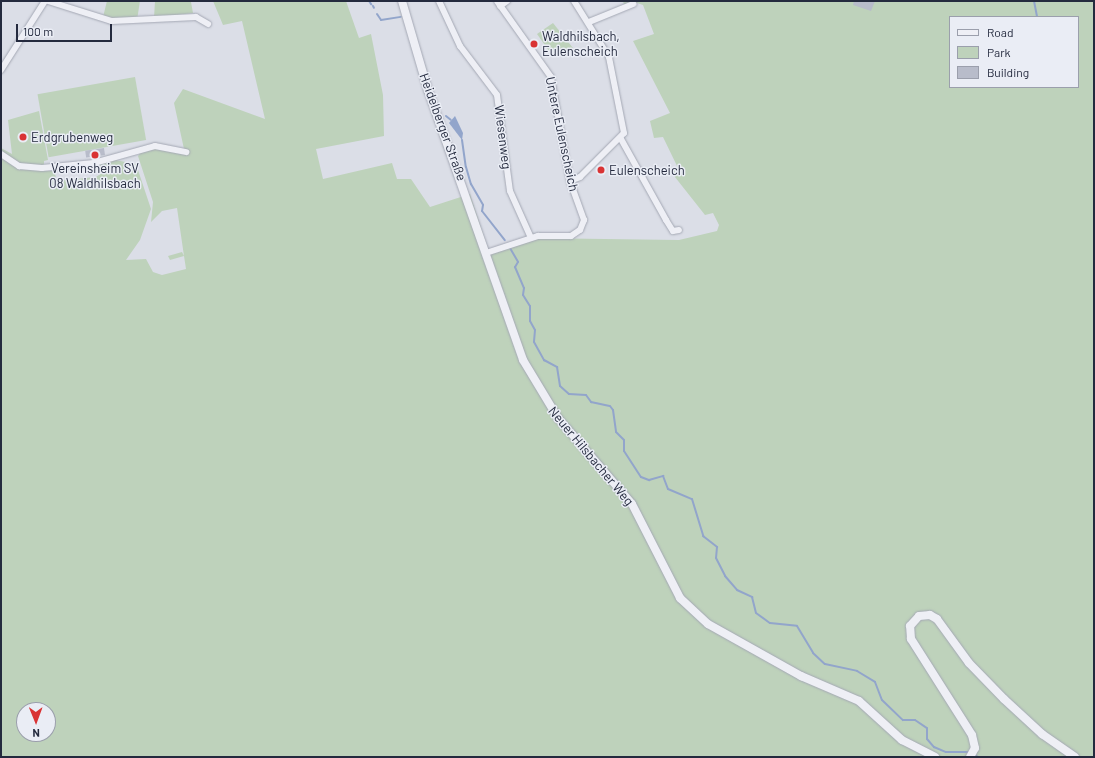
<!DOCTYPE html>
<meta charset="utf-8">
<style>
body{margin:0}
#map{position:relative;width:1095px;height:758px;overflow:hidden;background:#dbdee7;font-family:Barlow,sans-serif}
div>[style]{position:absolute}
.green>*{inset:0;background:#bed2bb;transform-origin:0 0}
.water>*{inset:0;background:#92a5cb}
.stream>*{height:2px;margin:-1px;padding:0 1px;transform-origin:1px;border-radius:1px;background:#92a5cb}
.building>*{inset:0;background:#b8bcca;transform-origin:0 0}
.roads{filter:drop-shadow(0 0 1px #a4a8b4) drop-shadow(0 0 1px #a4a8b4)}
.minor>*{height:6px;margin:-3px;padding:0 3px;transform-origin:3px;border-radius:3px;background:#eeeff5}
.tertiary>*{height:8px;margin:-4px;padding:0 4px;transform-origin:4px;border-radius:4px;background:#eeeff5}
.dots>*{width:11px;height:11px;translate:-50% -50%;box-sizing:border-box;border:2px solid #eaedf5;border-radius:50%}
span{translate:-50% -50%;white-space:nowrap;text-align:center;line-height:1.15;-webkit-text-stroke:3px #eaedf5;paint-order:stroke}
.poi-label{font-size:13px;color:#242a3e}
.left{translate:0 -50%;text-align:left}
.street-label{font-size:13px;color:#242a3e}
.frame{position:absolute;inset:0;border:2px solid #242a3e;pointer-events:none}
.legend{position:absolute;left:949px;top:16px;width:130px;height:72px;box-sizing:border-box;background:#eaedf5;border:1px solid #9b9fac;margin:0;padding:5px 7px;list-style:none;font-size:12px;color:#242a3e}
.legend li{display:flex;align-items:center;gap:8px;height:20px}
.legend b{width:20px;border:1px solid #9b9fac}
.north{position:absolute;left:16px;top:702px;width:40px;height:40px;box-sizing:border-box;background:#eaedf5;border:1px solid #9b9fac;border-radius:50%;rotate:179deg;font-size:11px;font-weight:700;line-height:16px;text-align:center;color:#242a3e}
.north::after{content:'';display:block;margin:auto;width:14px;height:18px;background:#d93334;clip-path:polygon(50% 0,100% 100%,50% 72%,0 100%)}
.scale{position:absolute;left:16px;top:24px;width:96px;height:18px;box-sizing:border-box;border:2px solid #242a3e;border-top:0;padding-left:5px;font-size:12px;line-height:14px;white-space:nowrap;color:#242a3e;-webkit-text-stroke:3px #eaedf5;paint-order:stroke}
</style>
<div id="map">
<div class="green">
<i style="clip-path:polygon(107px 1px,140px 1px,137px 20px,103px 17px)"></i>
<i style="clip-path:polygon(155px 1px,193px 1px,191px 2px,193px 13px,154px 18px)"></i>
<i style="clip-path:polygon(evenodd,213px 1px,346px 1px,359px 38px,371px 34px,383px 95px,384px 136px,316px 149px,323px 179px,392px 163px,397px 179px,411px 179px,430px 207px,470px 194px,488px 249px,501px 251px,531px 238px,679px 240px,717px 231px,719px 225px,713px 213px,705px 215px,671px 172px,678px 168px,663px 137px,654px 138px,650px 121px,670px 113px,633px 41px,654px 34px,643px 5px,634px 2px,624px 5px,623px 1px,1094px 1px,1094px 757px,1px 757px,1px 158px,22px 169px,55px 171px,56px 181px,96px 177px,102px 173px,99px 164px,115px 160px,136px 164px,151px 209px,140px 240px,126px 260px,146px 259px,153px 272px,162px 275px,186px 269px,184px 256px,170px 260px,168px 256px,182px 252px,184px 256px,177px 208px,162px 211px,151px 222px,153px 202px,138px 156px,141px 152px,154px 148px,189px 155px,184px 149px,174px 103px,183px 89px,265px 119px,242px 21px,223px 25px,213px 1px,950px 17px,1078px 17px,1078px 87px,950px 87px,950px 17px,213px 1px,24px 710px,48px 710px,48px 734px,24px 734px,24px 710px)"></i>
<i style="clip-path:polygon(553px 23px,573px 48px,555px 54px,549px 51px,537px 34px)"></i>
<i style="left:135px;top:77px;width:64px;height:99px;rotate:80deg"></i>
<i style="clip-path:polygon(39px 111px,48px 160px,44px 161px,44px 166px,21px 164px,1px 152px,1px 148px,12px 154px,8px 120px)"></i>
</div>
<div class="water">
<i style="clip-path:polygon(455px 116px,463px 133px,462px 140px,449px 123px)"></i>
</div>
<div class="stream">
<i style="left:369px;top:1px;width:4px;rotate:56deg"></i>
<i style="left:1034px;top:1px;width:16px;rotate:79deg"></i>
<i style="left:373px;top:6px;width:2px;rotate:63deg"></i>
<i style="left:377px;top:14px;width:7px;rotate:56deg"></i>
<i style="left:381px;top:20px;width:20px;rotate:-9deg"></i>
<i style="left:446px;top:116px;width:6px;rotate:39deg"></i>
<i style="left:462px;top:140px;width:27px;rotate:82deg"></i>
<i style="left:466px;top:167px;width:18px;rotate:74deg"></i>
<i style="left:471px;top:184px;width:24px;rotate:60deg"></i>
<i style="left:483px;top:205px;width:6px;rotate:99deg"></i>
<i style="left:482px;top:211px;width:37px;rotate:52deg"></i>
<i style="left:510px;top:248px;width:16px;rotate:60deg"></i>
<i style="left:518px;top:262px;width:6px;rotate:121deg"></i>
<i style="left:515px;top:267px;width:23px;rotate:67deg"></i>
<i style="left:524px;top:288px;width:7px;rotate:98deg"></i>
<i style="left:523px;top:295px;width:13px;rotate:58deg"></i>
<i style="left:530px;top:306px;width:15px;rotate:90deg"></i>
<i style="left:530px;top:321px;width:10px;rotate:61deg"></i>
<i style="left:535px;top:330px;width:12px;rotate:95deg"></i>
<i style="left:534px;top:342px;width:21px;rotate:61deg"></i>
<i style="left:544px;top:360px;width:15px;rotate:28deg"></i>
<i style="left:557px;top:367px;width:19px;rotate:81deg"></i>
<i style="left:560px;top:386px;width:12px;rotate:42deg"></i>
<i style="left:569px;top:394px;width:17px;rotate:3deg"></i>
<i style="left:586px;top:395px;width:9px;rotate:54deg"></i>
<i style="left:591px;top:402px;width:19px;rotate:12deg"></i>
<i style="left:610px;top:406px;width:5px;rotate:53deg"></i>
<i style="left:613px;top:410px;width:22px;rotate:82deg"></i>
<i style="left:616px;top:432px;width:11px;rotate:45deg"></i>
<i style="left:624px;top:440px;width:11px;rotate:90deg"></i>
<i style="left:624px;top:451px;width:31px;rotate:57deg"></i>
<i style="left:641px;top:477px;width:9px;rotate:21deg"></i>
<i style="left:649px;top:480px;width:15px;rotate:-16deg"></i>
<i style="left:663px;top:476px;width:14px;rotate:69deg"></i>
<i style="left:668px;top:489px;width:26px;rotate:23deg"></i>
<i style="left:692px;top:499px;width:39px;rotate:73deg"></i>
<i style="left:703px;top:536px;width:18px;rotate:38deg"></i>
<i style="left:717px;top:547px;width:11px;rotate:95deg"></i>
<i style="left:716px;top:558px;width:20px;rotate:63deg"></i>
<i style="left:725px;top:576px;width:18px;rotate:49deg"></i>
<i style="left:737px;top:590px;width:17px;rotate:25deg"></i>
<i style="left:752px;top:597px;width:16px;rotate:76deg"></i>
<i style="left:756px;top:613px;width:17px;rotate:36deg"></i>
<i style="left:770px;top:623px;width:27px;rotate:6deg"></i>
<i style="left:797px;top:626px;width:31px;rotate:59deg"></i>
<i style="left:813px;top:653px;width:16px;rotate:43deg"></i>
<i style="left:825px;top:664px;width:33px;rotate:12deg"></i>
<i style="left:857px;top:671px;width:21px;rotate:31deg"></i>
<i style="left:875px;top:682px;width:19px;rotate:69deg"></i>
<i style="left:882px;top:700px;width:29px;rotate:44deg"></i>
<i style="left:903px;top:720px;width:12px"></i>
<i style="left:915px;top:720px;width:14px;rotate:34deg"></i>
<i style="left:927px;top:728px;width:11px;rotate:90deg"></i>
<i style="left:927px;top:739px;width:11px;rotate:49deg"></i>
<i style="left:934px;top:747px;width:13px;rotate:23deg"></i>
<i style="left:946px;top:752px;width:23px"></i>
<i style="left:976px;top:756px;width:2px;rotate:27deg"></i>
</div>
<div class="building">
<i style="clip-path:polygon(854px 1px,875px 1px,871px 11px,853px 5px)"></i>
<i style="left:104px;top:148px;width:7px;height:19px;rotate:82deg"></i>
</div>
<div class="roads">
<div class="minor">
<i style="left:48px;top:1px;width:67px;rotate:17.4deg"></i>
<i style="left:112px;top:21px;width:84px;rotate:-2.7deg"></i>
<i style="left:196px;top:17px;width:14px;rotate:30deg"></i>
<i style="left:439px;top:1px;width:50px;rotate:65deg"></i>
<i style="left:460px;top:46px;width:61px;rotate:52.9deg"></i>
<i style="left:497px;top:95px;width:97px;rotate:82.3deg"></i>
<i style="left:510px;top:191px;width:51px;rotate:65.9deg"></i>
<i style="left:500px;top:6px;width:9px;rotate:-36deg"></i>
<i style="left:589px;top:22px;width:48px;rotate:-22.2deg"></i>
<i style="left:1px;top:70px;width:82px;rotate:-57.5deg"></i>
<i style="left:621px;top:139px;width:93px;rotate:60.9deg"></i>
<i style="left:666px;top:220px;width:13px;rotate:58deg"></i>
<i style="left:673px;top:231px;width:6px;rotate:-9deg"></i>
<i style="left:1px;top:154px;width:22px;rotate:34deg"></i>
<i style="left:19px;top:166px;width:23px;rotate:5deg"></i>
<i style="left:42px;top:168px;width:52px;rotate:-5.5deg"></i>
<i style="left:94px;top:163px;width:63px;rotate:-15.6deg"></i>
<i style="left:155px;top:146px;width:32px;rotate:11deg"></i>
<i style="left:570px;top:181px;width:11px;rotate:-22deg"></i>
<i style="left:580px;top:177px;width:62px;rotate:-45deg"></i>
<i style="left:624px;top:133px;width:77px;rotate:-101.2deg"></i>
<i style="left:609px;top:57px;width:66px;rotate:-122deg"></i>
<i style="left:486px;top:253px;width:55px;rotate:-18.1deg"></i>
<i style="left:538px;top:236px;width:33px"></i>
<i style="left:571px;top:236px;width:11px;rotate:-34deg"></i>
<i style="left:580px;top:230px;width:11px;rotate:-68deg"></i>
<i style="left:584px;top:220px;width:41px;rotate:-109.7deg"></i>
<i style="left:570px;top:181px;width:106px;rotate:-100.4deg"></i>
<i style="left:551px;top:77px;width:93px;rotate:-125.4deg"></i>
</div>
<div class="tertiary">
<i style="left:402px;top:1px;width:93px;rotate:73.7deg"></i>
<i style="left:428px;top:90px;width:286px;rotate:70.6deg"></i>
<i style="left:523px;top:360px;width:68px;rotate:58.9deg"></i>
<i style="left:558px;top:418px;width:113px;rotate:49.3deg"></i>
<i style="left:632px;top:504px;width:106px;rotate:62.9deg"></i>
<i style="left:680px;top:598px;width:38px;rotate:43deg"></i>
<i style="left:708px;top:624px;width:107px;rotate:29.2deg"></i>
<i style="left:801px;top:676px;width:63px;rotate:23.3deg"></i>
<i style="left:859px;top:701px;width:58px;rotate:42.2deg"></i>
<i style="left:902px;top:740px;width:37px;rotate:27deg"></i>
<i style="left:970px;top:757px;width:10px;rotate:-61deg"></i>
<i style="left:975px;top:748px;width:13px;rotate:-103deg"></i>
<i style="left:972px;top:735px;width:114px;rotate:-122.4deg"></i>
<i style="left:911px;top:639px;width:13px;rotate:-94deg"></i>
<i style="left:910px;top:626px;width:13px;rotate:-48deg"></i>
<i style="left:919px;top:616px;width:11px;rotate:-5deg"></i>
<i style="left:930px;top:615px;width:8px;rotate:30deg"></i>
<i style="left:937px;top:619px;width:54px;rotate:54deg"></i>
<i style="left:969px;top:663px;width:50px;rotate:45.8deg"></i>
<i style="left:1004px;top:699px;width:52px;rotate:42.6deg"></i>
<i style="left:1042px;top:734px;width:40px;rotate:34.9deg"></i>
</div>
</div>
<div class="dots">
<i style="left:534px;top:44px;background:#d93334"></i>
<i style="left:23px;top:137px;background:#d93334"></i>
<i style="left:95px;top:155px;background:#d93334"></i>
<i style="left:601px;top:170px;background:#d93334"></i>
</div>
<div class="poi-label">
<span class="left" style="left:542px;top:44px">Waldhilsbach,<br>Eulenscheich</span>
<span class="left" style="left:31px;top:137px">Erdgrubenweg</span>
<span style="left:95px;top:176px">Vereinsheim SV<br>08 Waldhilsbach</span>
<span class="left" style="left:609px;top:170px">Eulenscheich</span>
</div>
<div class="street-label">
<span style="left:443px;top:127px;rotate:70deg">Heidelberger Straße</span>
<span style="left:562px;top:134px;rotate:78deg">Untere Eulenscheich</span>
<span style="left:503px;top:137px;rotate:83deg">Wiesenweg</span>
<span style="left:591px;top:456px;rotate:50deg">Neuer Hilsbacher Weg</span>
</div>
<div class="frame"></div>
<ul class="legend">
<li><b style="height:5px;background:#eeeff5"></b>Road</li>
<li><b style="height:11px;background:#bed2bb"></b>Park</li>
<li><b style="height:11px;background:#b8bcca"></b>Building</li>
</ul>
<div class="north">N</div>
<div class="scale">100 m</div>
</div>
